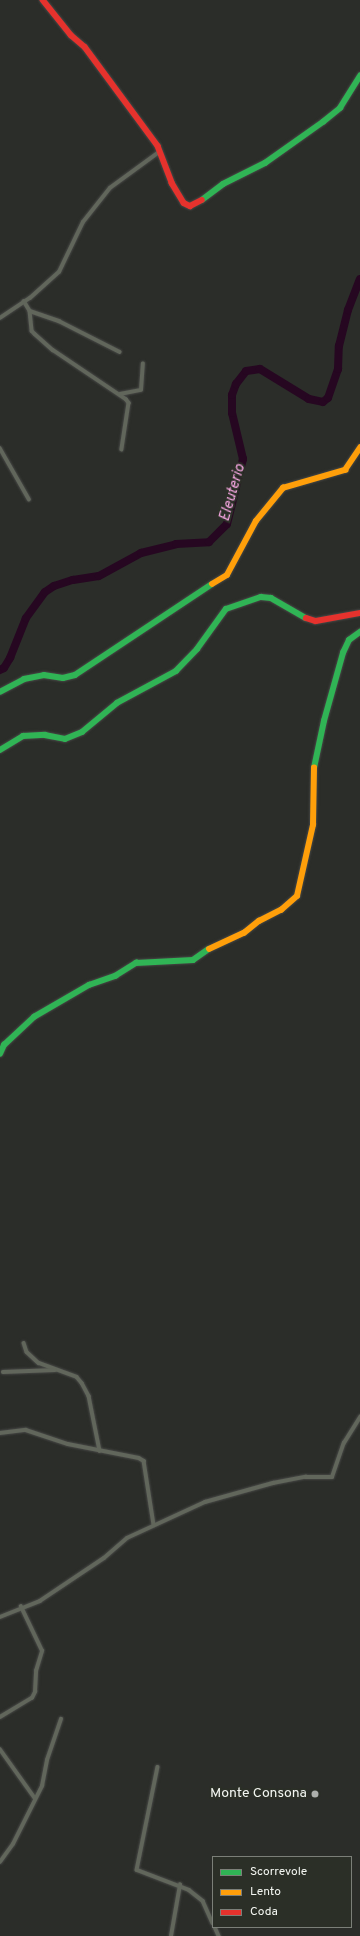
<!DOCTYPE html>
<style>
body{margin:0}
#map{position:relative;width:360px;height:1936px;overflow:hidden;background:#2b2d29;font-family:Overpass,sans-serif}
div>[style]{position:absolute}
.river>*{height:8px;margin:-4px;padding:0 4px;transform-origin:4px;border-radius:4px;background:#260721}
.roads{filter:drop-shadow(0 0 1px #474846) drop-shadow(0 0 1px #474846)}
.street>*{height:3.5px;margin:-1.75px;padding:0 1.75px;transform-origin:1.75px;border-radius:1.75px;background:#61665b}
.fast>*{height:5.5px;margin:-2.75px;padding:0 2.75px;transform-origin:2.75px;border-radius:2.75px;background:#30b455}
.slow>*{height:5.5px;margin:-2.75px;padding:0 2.75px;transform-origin:2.75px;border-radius:2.75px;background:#ff9f0a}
.jam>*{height:5.5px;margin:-2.75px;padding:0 2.75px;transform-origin:2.75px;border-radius:2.75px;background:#e5322d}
.dots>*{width:11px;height:11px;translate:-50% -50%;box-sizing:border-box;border:2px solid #2b2f27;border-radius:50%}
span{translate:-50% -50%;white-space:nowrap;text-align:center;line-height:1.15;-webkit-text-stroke:4px #2b2f27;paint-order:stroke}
.poi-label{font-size:14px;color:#f3f6f1}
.right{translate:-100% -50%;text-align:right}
.water-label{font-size:15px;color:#f9a8e4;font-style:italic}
.legend{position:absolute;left:212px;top:1856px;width:140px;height:72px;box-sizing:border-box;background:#2b2f27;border:1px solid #7b7f78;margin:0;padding:5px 7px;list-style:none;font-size:12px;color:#f3f6f1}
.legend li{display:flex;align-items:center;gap:8px;height:20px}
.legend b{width:20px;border:1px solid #7b7f78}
</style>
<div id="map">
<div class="river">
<i style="left:0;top:670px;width:4px;rotate:-27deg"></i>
<i style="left:4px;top:668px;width:12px;rotate:-59deg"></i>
<i style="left:10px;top:658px;width:43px;rotate:-68.2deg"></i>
<i style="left:26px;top:618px;width:32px;rotate:-54deg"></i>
<i style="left:45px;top:592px;width:11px;rotate:-34deg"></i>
<i style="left:54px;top:586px;width:20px;rotate:-18deg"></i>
<i style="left:73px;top:580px;width:26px;rotate:-9deg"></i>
<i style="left:99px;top:576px;width:48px;rotate:-28.7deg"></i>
<i style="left:141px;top:553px;width:36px;rotate:-14deg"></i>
<i style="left:176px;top:544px;width:33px;rotate:-3deg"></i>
<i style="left:209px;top:542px;width:25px;rotate:-45deg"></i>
<i style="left:227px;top:524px;width:67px;rotate:-76.2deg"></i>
<i style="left:243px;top:459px;width:47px;rotate:-103.4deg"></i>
<i style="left:232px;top:413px;width:18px;rotate:-90deg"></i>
<i style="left:232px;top:395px;width:12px;rotate:-70deg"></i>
<i style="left:236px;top:384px;width:16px;rotate:-52deg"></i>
<i style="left:246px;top:371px;width:14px;rotate:-8deg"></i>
<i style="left:260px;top:369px;width:57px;rotate:31.5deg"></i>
<i style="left:309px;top:399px;width:14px;rotate:12deg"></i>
<i style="left:323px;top:402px;width:6px;rotate:-39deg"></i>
<i style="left:328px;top:398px;width:31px;rotate:-71deg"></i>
<i style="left:338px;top:369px;width:23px;rotate:-88deg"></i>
<i style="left:339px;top:346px;width:37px;rotate:-76deg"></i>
<i style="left:348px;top:310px;width:33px;rotate:-69deg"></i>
</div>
<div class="roads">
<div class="street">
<i style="left:24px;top:301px;width:12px;rotate:59deg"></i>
<i style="left:30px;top:311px;width:20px;rotate:84deg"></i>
<i style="left:32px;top:331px;width:4px;rotate:45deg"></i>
<i style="left:35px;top:334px;width:24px;rotate:42deg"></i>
<i style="left:53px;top:350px;width:88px;rotate:33.9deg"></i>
<i style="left:126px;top:399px;width:5px;rotate:53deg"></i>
<i style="left:129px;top:403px;width:47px;rotate:98.7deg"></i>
<i style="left:30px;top:311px;width:31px;rotate:19deg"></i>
<i style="left:59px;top:321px;width:68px;rotate:26.9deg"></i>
<i style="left:0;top:318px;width:36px;rotate:-34deg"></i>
<i style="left:30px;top:298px;width:39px;rotate:-42deg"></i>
<i style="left:59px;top:272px;width:55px;rotate:-64.4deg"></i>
<i style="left:83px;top:222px;width:43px;rotate:-51.5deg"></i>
<i style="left:110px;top:188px;width:61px;rotate:-36.3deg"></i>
<i style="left:120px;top:394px;width:21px;rotate:-11deg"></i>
<i style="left:141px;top:390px;width:26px;rotate:-86deg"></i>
<i style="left:0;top:448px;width:59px;rotate:60.4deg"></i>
<i style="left:24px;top:1343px;width:9px;rotate:72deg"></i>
<i style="left:27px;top:1352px;width:16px;rotate:43deg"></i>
<i style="left:39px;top:1363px;width:40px;rotate:20.2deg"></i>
<i style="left:77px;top:1377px;width:8px;rotate:50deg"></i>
<i style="left:82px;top:1383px;width:15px;rotate:62deg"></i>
<i style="left:89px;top:1396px;width:56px;rotate:78.7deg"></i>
<i style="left:3px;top:1372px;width:52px;rotate:-2.2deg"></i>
<i style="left:0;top:1433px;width:26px;rotate:-7deg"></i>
<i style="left:26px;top:1430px;width:44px;rotate:18.4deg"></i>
<i style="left:68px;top:1444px;width:72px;rotate:11.2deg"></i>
<i style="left:139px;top:1458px;width:6px;rotate:31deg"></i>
<i style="left:144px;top:1461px;width:65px;rotate:81.1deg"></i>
<i style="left:0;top:1617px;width:43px;rotate:-21.8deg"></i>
<i style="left:40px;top:1601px;width:77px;rotate:-33.9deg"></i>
<i style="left:104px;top:1558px;width:30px;rotate:-41deg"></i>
<i style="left:127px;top:1538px;width:86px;rotate:-24.8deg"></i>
<i style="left:205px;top:1502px;width:71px;rotate:-15.6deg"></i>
<i style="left:273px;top:1483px;width:33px;rotate:-11deg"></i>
<i style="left:305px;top:1477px;width:27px"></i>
<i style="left:332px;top:1477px;width:36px;rotate:-71deg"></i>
<i style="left:344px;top:1443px;width:31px;rotate:-58deg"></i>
<i style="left:0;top:1717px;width:37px;rotate:-31deg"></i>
<i style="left:32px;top:1698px;width:7px;rotate:-63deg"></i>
<i style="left:35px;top:1692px;width:21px;rotate:-87deg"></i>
<i style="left:36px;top:1671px;width:21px;rotate:-73deg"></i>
<i style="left:42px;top:1651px;width:49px;rotate:-115.5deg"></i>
<i style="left:0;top:1749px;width:60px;rotate:54.5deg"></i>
<i style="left:158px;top:1767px;width:105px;rotate:101.5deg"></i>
<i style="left:137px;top:1870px;width:56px;rotate:21deg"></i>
<i style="left:189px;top:1890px;width:18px;rotate:38deg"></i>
<i style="left:203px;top:1901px;width:24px;rotate:66deg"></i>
<i style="left:0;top:1862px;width:22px;rotate:-54deg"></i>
<i style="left:13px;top:1844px;width:65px;rotate:-63.4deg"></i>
<i style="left:42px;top:1786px;width:26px;rotate:-79deg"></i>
<i style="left:47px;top:1760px;width:43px;rotate:-71.1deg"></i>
<i style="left:215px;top:1927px;width:10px;rotate:66deg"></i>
<i style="left:171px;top:1936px;width:52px;rotate:-80deg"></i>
</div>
<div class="fast">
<i style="left:202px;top:200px;width:26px;rotate:-37deg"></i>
<i style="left:223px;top:184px;width:47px;rotate:-26.6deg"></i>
<i style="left:265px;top:163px;width:71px;rotate:-35.3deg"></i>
<i style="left:323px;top:122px;width:22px;rotate:-39deg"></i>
<i style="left:340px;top:108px;width:38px;rotate:-58deg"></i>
<i style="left:0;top:692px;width:27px;rotate:-28deg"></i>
<i style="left:24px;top:679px;width:20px;rotate:-11deg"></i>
<i style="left:44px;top:675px;width:19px;rotate:9deg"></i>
<i style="left:63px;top:678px;width:12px;rotate:-14deg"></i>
<i style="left:75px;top:675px;width:164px;rotate:-33.6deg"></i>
<i style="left:0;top:750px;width:27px;rotate:-31deg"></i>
<i style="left:23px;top:736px;width:22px;rotate:-3deg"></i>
<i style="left:45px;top:735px;width:20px;rotate:11deg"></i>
<i style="left:65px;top:739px;width:18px;rotate:-22deg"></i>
<i style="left:82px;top:732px;width:45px;rotate:-39.6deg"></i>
<i style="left:117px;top:703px;width:67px;rotate:-28.5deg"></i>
<i style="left:176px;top:671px;width:30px;rotate:-46deg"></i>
<i style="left:197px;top:649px;width:49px;rotate:-54.1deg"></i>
<i style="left:226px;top:609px;width:37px;rotate:-19deg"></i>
<i style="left:261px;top:597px;width:10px;rotate:6deg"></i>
<i style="left:271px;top:598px;width:40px;rotate:29.7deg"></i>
<i style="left:314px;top:768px;width:48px;rotate:-78deg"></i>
<i style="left:324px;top:721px;width:71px;rotate:-74.4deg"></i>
<i style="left:343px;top:653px;width:14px;rotate:-65deg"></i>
<i style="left:349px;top:640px;width:14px;rotate:-36deg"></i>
<i style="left:0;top:1054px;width:10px;rotate:-66deg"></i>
<i style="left:4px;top:1045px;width:41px;rotate:-43deg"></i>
<i style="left:34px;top:1017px;width:64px;rotate:-30.2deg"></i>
<i style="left:89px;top:985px;width:28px;rotate:-19deg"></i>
<i style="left:115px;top:976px;width:25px;rotate:-32deg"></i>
<i style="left:136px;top:963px;width:57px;rotate:-3deg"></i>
<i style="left:193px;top:960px;width:19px;rotate:-35deg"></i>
</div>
<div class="slow">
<i style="left:212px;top:584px;width:17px;rotate:-31deg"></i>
<i style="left:227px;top:575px;width:61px;rotate:-61.8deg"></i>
<i style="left:256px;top:521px;width:43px;rotate:-50.7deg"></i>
<i style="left:283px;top:488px;width:65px;rotate:-16.2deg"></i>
<i style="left:345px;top:470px;width:27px;rotate:-56deg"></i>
<i style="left:209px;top:949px;width:38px;rotate:-25deg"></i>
<i style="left:244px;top:933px;width:19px;rotate:-39deg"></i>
<i style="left:259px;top:921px;width:25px;rotate:-27deg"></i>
<i style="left:281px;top:910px;width:21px;rotate:-41deg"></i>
<i style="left:297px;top:896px;width:73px;rotate:-77.3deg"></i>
<i style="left:313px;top:825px;width:57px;rotate:-89deg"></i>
</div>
<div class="jam">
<i style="left:43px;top:0;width:45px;rotate:51.3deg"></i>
<i style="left:71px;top:35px;width:18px;rotate:41deg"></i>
<i style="left:85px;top:47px;width:123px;rotate:53.6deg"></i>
<i style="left:158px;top:146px;width:40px;rotate:69deg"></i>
<i style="left:172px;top:183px;width:23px;rotate:59deg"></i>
<i style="left:184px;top:203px;width:7px;rotate:27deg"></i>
<i style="left:190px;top:206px;width:13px;rotate:-27deg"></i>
<i style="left:306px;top:618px;width:10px;rotate:17deg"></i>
<i style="left:316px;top:621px;width:45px;rotate:-10.3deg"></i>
</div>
</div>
<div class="dots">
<i style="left:315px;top:1794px;background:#adb0ab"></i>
</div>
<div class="poi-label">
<span class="right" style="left:307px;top:1794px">Monte Consona</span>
</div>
<div class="water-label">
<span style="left:233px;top:493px;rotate:-74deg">Eleuterio</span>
</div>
<ul class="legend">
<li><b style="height:5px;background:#30b455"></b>Scorrevole</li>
<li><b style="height:5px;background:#ff9f0a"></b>Lento</li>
<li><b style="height:5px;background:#e5322d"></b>Coda</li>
</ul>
</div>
